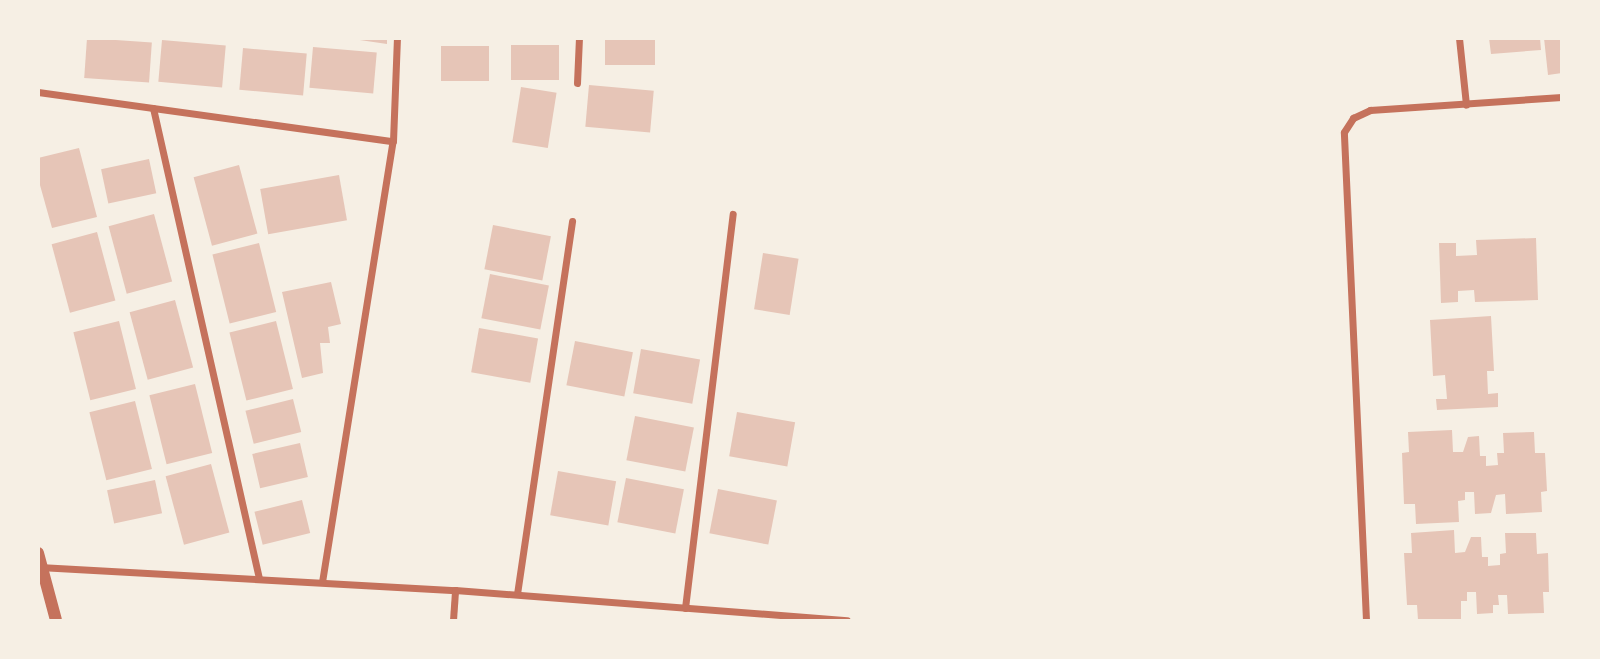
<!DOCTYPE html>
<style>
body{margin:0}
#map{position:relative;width:1600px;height:659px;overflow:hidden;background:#f6efe4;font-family:"Exo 2",sans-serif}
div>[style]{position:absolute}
.building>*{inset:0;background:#e6c5b7;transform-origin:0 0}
.minor>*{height:7px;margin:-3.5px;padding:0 3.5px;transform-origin:3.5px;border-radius:3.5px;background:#c5725c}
.tertiary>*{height:12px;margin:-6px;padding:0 6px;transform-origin:6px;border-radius:6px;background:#c5725c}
span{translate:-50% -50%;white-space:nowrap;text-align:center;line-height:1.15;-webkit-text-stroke:5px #f6efe4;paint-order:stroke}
.frame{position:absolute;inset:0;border:40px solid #f6efe4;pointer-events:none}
</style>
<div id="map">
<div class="building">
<i style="left:87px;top:38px;width:65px;height:40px;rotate:4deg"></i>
<i style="clip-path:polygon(346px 38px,387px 38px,387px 44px)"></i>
<i style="left:605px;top:38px;width:50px;height:27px"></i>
<i style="clip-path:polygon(1489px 38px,1540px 38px,1541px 50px,1491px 54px)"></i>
<i style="clip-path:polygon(1544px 38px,1562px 38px,1562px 73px,1548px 75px)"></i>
<i style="left:162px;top:40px;width:64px;height:42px;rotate:5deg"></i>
<i style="left:511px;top:45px;width:48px;height:35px"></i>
<i style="left:441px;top:46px;width:48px;height:35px"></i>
<i style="left:313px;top:47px;width:64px;height:41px;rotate:5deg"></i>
<i style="left:243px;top:48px;width:64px;height:42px;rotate:5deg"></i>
<i style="left:589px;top:85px;width:65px;height:42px;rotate:5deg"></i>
<i style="left:521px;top:87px;width:36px;height:56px;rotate:9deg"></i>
<i style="clip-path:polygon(79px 148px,97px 217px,52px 228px,38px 178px,38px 158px)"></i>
<i style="left:149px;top:159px;width:35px;height:49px;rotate:78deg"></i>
<i style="left:239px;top:165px;width:71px;height:47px;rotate:75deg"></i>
<i style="left:339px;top:175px;width:46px;height:80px;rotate:80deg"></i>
<i style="left:154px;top:214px;width:70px;height:47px;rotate:75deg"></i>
<i style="left:493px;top:225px;width:59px;height:45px;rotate:11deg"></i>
<i style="left:97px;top:232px;width:71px;height:47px;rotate:75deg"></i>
<i style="clip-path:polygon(1536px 238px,1538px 300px,1475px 302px,1474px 290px,1458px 291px,1458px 302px,1441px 303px,1439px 243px,1456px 243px,1456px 256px,1477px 255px,1476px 240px)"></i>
<i style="left:259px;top:243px;width:71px;height:48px;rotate:76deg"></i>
<i style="left:763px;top:253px;width:36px;height:57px;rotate:9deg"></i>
<i style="left:490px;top:274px;width:60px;height:45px;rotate:11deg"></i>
<i style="clip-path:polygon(331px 282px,341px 324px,328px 327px,330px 343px,320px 343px,323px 373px,302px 378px,282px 292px)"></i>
<i style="left:175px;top:300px;width:70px;height:47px;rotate:75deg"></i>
<i style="clip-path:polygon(1491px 316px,1494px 371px,1487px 371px,1488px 394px,1498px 393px,1498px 407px,1437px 410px,1436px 399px,1447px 399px,1445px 375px,1433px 376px,1430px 320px)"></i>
<i style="left:119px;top:321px;width:70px;height:47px;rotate:76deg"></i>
<i style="left:276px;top:321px;width:70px;height:48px;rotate:76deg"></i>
<i style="left:479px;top:328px;width:60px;height:45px;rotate:10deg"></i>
<i style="left:575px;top:341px;width:59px;height:45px;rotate:11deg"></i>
<i style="left:641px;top:349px;width:60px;height:45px;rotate:10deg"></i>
<i style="left:195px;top:384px;width:71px;height:47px;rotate:76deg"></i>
<i style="left:293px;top:399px;width:34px;height:49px;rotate:76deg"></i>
<i style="left:135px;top:401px;width:70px;height:47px;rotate:76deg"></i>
<i style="left:737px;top:412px;width:59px;height:45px;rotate:10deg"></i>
<i style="left:635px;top:416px;width:60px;height:45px;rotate:11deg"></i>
<i style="clip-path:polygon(1452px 430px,1453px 452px,1463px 452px,1468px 437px,1479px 436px,1480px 456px,1486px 456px,1486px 466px,1498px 465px,1497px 453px,1504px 453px,1503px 433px,1534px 432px,1535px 453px,1545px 453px,1547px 491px,1541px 492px,1542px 512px,1506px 514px,1505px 494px,1496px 495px,1491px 513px,1475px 514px,1474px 492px,1465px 492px,1465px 500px,1458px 501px,1459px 522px,1416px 524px,1415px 504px,1404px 504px,1402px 453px,1409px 452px,1408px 432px)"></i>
<i style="left:300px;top:443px;width:35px;height:49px;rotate:77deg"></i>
<i style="left:211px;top:464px;width:71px;height:47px;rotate:75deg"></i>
<i style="left:558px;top:471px;width:59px;height:45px;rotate:10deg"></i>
<i style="left:626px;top:478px;width:59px;height:45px;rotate:11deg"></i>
<i style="left:155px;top:480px;width:34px;height:49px;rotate:78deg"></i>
<i style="left:718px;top:489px;width:60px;height:45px;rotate:11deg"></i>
<i style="left:302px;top:500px;width:34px;height:49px;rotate:76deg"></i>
<i style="clip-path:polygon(1454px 530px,1455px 553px,1465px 552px,1471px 537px,1481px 537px,1482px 557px,1488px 557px,1488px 566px,1500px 565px,1500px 554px,1506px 553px,1505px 533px,1536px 533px,1537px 554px,1548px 553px,1549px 592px,1543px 592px,1544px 613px,1508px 614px,1507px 595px,1498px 595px,1499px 605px,1493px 605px,1493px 613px,1477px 614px,1476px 592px,1467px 592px,1467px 601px,1461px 601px,1461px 620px,1418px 620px,1417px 605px,1407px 605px,1404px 553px,1412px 553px,1411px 533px)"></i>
</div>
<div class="minor">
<i style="left:1459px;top:38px;width:67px;rotate:84deg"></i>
<i style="left:577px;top:83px;width:45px;rotate:-87.5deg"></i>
<i style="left:38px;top:92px;width:358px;rotate:7.9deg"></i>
<i style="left:153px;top:108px;width:482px;rotate:77.3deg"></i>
<i style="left:39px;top:567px;width:417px;rotate:3.2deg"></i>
<i style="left:455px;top:590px;width:393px;rotate:4.4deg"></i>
<i style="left:322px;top:582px;width:447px;rotate:-80.9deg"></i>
<i style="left:393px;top:141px;width:103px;rotate:-87.8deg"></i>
<i style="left:517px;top:594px;width:377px;rotate:-81.6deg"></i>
<i style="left:685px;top:608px;width:397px;rotate:-83.1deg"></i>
<i style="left:453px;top:620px;width:30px;rotate:-86deg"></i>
<i style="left:1366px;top:620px;width:488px;rotate:-92.6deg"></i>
<i style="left:1344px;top:132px;width:17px;rotate:-57deg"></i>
<i style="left:1353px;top:118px;width:19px;rotate:-25deg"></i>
<i style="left:1370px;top:110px;width:192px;rotate:-3.9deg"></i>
</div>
<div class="tertiary">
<i style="left:38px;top:553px;width:69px;rotate:75deg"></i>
</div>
<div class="frame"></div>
</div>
